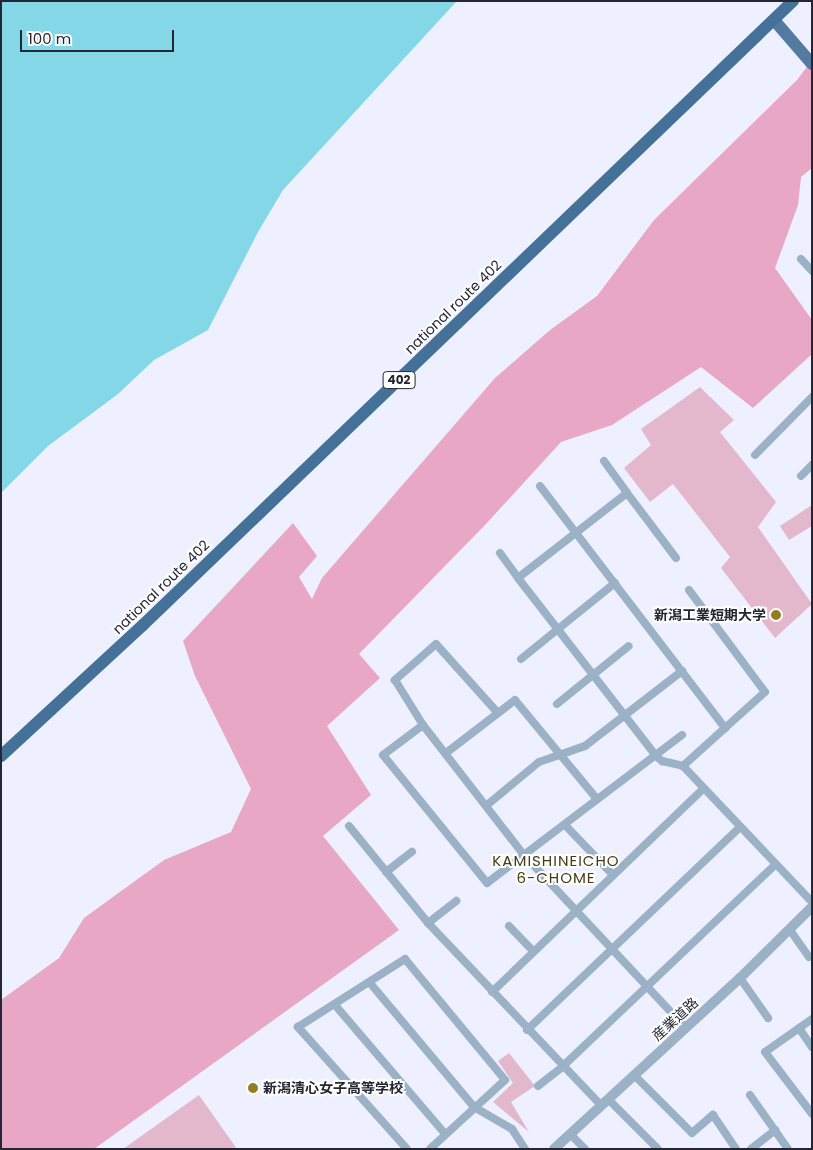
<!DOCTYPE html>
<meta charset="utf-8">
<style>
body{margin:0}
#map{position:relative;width:813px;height:1150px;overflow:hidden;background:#eef0ff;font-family:Poppins,"Noto Sans JP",sans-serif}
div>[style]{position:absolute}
.green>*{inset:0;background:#e4b8cc}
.forest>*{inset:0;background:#e8a7c5}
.water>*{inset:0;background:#83d7e7}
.minor>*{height:8px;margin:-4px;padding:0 4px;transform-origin:4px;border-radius:4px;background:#9bb2c6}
.tertiary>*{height:10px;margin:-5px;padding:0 5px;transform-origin:5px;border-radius:5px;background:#9bb2c6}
.primary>*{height:12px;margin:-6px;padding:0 6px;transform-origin:6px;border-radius:6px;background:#527b9f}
.trunk>*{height:12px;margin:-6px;padding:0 6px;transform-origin:6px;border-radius:6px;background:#447198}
.dots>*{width:14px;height:14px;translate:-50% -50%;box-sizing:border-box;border:2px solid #fff;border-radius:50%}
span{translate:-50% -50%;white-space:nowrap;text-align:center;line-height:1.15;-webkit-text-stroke:4px #fff;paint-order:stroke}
.shield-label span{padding:1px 4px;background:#fff;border:1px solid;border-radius:4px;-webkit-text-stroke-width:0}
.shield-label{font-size:12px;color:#242633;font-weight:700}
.street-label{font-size:14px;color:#242633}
.poi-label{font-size:14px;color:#242633;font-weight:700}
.right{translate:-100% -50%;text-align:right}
.left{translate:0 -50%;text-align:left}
.neighbourhood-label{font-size:15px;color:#463b12;letter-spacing:1px}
.frame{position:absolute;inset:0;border:2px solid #242633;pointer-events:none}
.scale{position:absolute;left:20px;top:30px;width:154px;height:22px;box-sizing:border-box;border:2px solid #242633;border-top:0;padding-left:6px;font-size:15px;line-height:18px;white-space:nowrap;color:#242633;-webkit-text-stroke:4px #fff;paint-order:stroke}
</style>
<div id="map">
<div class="green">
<i style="clip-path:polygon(700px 387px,734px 420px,720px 432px,776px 502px,758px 527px,812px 604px,775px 638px,721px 568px,730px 557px,673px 484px,650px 502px,624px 468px,651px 445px,641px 429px)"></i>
<i style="clip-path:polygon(812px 505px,812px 526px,789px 540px,780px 526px)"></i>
<i style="clip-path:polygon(509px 1053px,535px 1086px,511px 1102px,529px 1132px,493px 1102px,513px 1083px,498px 1061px)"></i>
<i style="clip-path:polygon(199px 1095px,237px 1149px,123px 1149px)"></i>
</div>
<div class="forest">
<i style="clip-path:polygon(812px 60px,812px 168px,801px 177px,798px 205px,775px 268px,812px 320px,812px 354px,753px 408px,701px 367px,612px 425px,561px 442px,485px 525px,359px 654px,380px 678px,327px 726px,371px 795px,323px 836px,399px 930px,94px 1149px,1px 1149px,1px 1000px,59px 958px,84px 918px,164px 860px,231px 832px,251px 789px,195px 676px,183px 641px,293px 523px,317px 556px,299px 577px,312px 599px,322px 578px,495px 378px,550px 330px,597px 296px,654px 220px,797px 80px)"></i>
</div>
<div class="water">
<i style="clip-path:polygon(1px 1px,457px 1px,283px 190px,258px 232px,208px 330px,154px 360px,118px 394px,48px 446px,1px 493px)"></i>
</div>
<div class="minor">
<i style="left:801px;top:259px;width:16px;rotate:47deg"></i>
<i style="left:755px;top:455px;width:81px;rotate:-45.5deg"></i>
<i style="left:604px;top:461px;width:39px;rotate:54deg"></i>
<i style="left:801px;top:476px;width:16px;rotate:-45deg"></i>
<i style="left:540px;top:486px;width:305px;rotate:52.6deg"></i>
<i style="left:725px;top:728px;width:57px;rotate:137.9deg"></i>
<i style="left:500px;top:553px;width:31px;rotate:54deg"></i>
<i style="left:676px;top:558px;width:81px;rotate:-127deg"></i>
<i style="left:627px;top:493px;width:138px;rotate:142.1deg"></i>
<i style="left:518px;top:578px;width:225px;rotate:52.2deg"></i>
<i style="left:656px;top:756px;width:8px;rotate:40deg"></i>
<i style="left:662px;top:761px;width:22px;rotate:13deg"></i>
<i style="left:683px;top:766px;width:187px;rotate:46.5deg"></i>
<i style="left:689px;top:590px;width:127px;rotate:53.3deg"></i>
<i style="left:765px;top:692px;width:54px;rotate:138deg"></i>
<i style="left:521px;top:659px;width:121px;rotate:-39deg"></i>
<i style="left:557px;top:704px;width:92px;rotate:-38.9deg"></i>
<i style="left:497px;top:712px;width:91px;rotate:-131.9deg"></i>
<i style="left:436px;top:644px;width:55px;rotate:138.7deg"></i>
<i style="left:395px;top:680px;width:53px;rotate:58.1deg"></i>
<i style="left:423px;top:725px;width:165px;rotate:52.2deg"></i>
<i style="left:524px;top:855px;width:237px;rotate:46.9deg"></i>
<i style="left:423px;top:725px;width:50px;rotate:143.1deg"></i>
<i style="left:383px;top:755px;width:165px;rotate:50.9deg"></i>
<i style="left:487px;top:883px;width:245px;rotate:-37.2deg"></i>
<i style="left:446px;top:753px;width:87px;rotate:-37.5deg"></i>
<i style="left:515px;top:700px;width:127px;rotate:50.4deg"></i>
<i style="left:487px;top:805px;width:67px;rotate:-39.6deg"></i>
<i style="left:539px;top:762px;width:49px;rotate:-19.2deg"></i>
<i style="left:585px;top:746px;width:123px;rotate:-37.7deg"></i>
<i style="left:565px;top:825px;width:69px;rotate:46.2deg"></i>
<i style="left:349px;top:826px;width:125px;rotate:50.8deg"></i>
<i style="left:428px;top:923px;width:251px;rotate:46.5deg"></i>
<i style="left:386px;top:872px;width:33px;rotate:-38deg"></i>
<i style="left:428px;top:923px;width:36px;rotate:-38deg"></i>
<i style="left:509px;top:926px;width:35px;rotate:46deg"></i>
<i style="left:790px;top:930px;width:33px;rotate:55deg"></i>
<i style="left:740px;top:978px;width:49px;rotate:55deg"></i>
<i style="left:370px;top:983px;width:162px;rotate:50deg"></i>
<i style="left:474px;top:1107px;width:44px;rotate:30.1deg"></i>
<i style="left:512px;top:1129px;width:24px;rotate:57deg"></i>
<i style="left:492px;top:992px;width:293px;rotate:-43.9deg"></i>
<i style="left:335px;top:1005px;width:170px;rotate:49.5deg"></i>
<i style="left:812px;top:1019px;width:57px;rotate:144.9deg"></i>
<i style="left:765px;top:1052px;width:78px;rotate:52.8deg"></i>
<i style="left:799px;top:1028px;width:23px;rotate:56deg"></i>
<i style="left:527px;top:1030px;width:293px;rotate:-43.6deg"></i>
<i style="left:634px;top:1075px;width:82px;rotate:45deg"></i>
<i style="left:692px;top:1133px;width:28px;rotate:-41deg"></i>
<i style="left:713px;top:1115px;width:41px;rotate:55.9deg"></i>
<i style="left:538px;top:1086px;width:31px;rotate:-38deg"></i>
<i style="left:562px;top:1067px;width:294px;rotate:-43.5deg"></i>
<i style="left:750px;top:1095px;width:66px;rotate:54.9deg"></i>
<i style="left:608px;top:1099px;width:71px;rotate:45deg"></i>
<i style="left:570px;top:1134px;width:21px;rotate:45deg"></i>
<i style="left:407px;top:1149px;width:164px;rotate:-131.8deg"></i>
<i style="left:298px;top:1027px;width:127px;rotate:-32.4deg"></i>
<i style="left:405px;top:959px;width:157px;rotate:50.4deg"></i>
<i style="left:505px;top:1080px;width:102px;rotate:137.4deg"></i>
<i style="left:751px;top:1149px;width:31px;rotate:-38deg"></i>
</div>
<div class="tertiary">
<i style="left:554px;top:1149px;width:253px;rotate:-42.6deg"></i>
<i style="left:740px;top:978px;width:101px;rotate:-44.6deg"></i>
</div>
<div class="primary">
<i style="left:774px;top:20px;width:58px;rotate:49.2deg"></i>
</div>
<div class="trunk">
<i style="left:1px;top:756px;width:193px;rotate:-42.7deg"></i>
<i style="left:143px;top:625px;width:901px;rotate:-43.83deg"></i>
</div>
<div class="dots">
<i style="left:776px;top:615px;background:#937d23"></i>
<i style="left:253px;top:1088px;background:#937d23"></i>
</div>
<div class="shield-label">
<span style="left:399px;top:380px">402</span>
</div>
<div class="street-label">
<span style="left:453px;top:307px;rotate:-44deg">national route 402</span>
<span style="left:161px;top:587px;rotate:-44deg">national route 402</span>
<span style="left:675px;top:1019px;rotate:-42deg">産業道路</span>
</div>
<div class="poi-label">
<span class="right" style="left:766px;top:615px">新潟工業短期大学</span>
<span class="left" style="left:263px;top:1088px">新潟清心女子高等学校</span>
</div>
<div class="neighbourhood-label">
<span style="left:556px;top:869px">KAMISHINEICHO<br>6-CHOME</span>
</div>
<div class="frame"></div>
<div class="scale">100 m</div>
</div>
